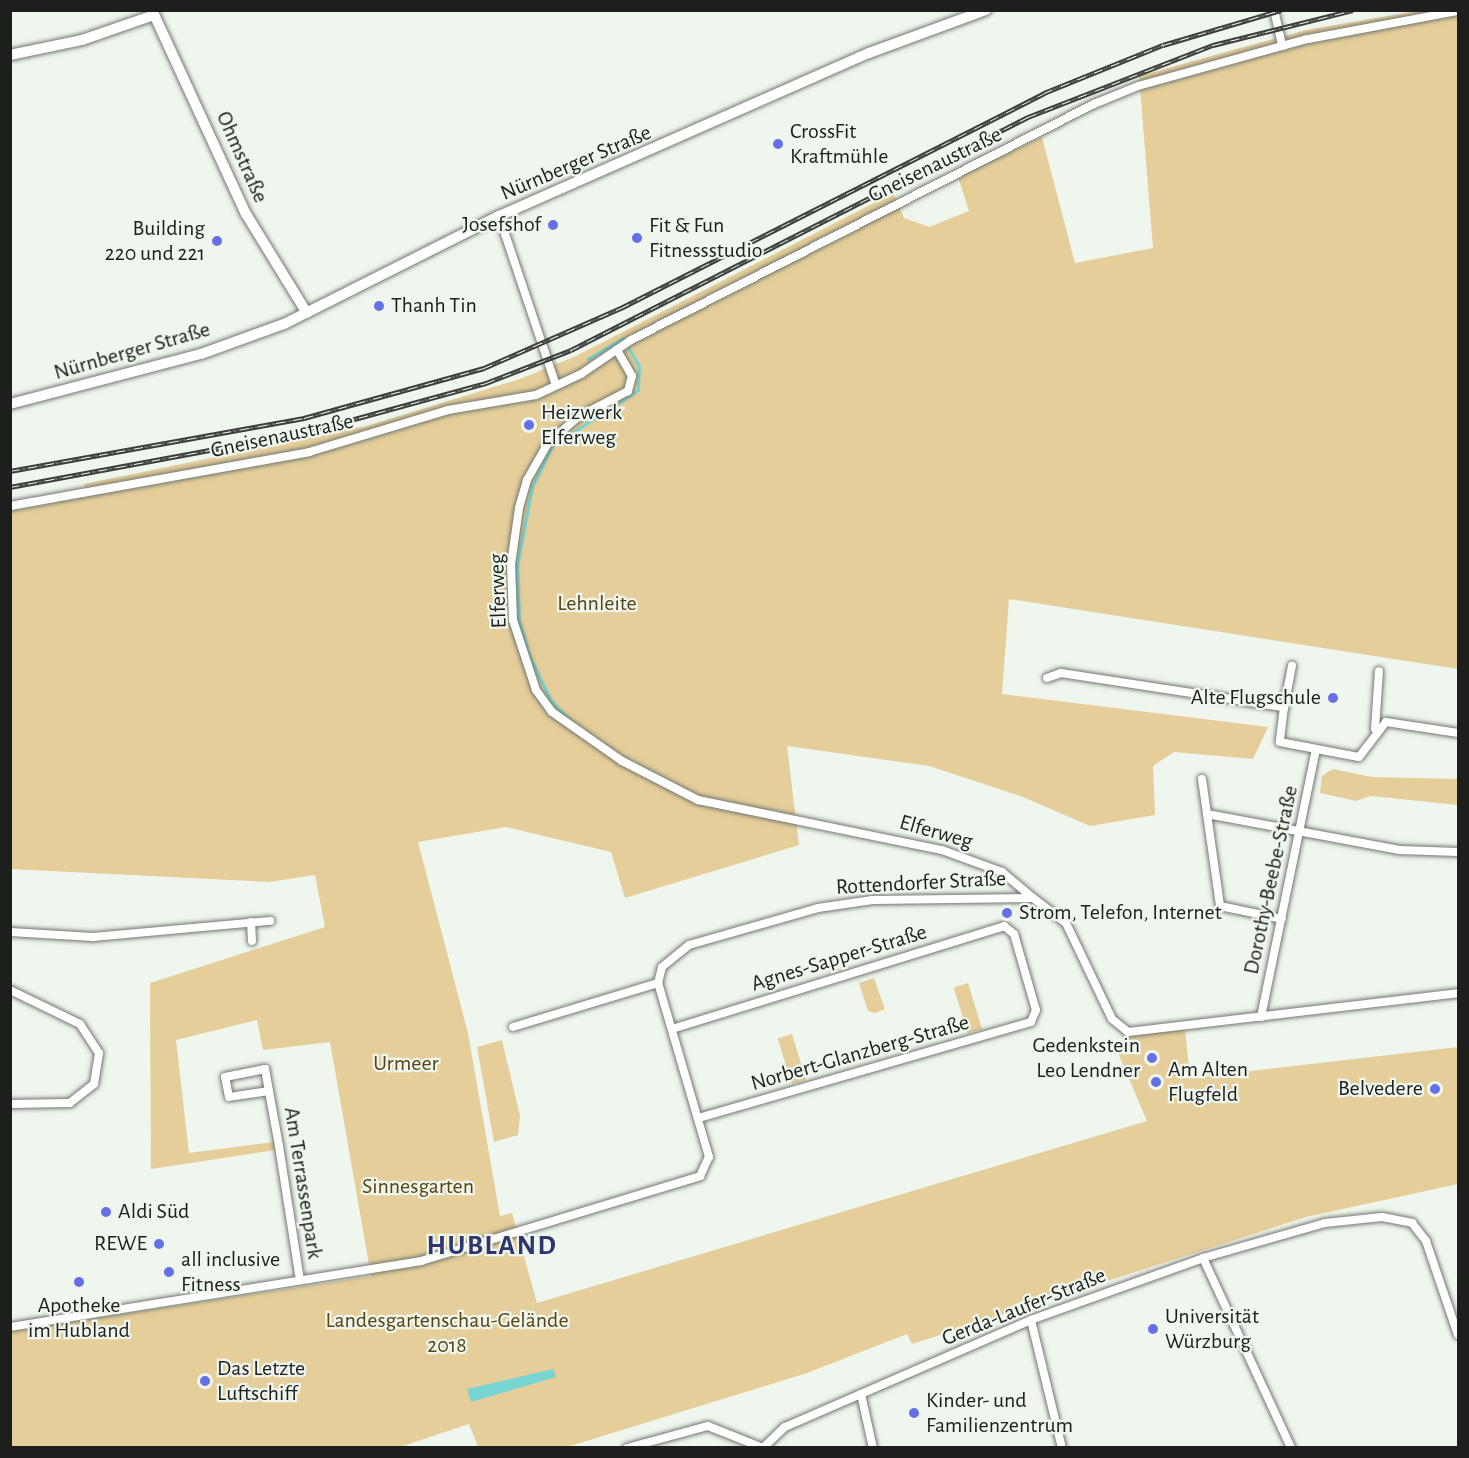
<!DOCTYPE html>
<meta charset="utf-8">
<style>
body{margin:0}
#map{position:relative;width:1469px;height:1458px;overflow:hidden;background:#eff6ed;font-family:"Alegreya Sans",sans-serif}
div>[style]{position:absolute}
.green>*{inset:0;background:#e6ce9a;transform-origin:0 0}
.water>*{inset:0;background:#77d5d4}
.stream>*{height:3px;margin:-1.5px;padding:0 1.5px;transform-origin:1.5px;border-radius:1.5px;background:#77d5d4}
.roads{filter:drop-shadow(0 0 2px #717870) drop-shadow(0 0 2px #717870)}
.minor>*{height:8px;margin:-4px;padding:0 4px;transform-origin:4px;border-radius:4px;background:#fff}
.tertiary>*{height:10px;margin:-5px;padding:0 5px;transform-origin:5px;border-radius:5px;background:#fff}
.rail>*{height:5px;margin-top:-2.5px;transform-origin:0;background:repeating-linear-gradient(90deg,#eff6ed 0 9px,#3b3e3a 0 18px);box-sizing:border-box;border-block:2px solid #3b3e3a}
.dots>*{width:16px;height:16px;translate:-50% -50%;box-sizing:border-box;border:3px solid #eff6ed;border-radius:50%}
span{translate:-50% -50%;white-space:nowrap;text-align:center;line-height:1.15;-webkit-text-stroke:4.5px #eff6ed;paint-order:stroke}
.poi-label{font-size:22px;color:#1c1f1c}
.left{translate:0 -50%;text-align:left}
.right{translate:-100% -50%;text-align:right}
.street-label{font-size:22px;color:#1c1f1c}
.park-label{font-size:22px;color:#584412}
.district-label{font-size:28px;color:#2f356f;font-weight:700;letter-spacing:1.5px}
.frame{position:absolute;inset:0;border:12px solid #1c1f1c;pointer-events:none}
</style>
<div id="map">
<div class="green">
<i style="clip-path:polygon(1418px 11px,1458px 11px,1458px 669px,1009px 599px,1002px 694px,1268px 727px,1253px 759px,1174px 752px,1153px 766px,1155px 815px,1090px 826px,1023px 797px,929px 766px,787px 746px,799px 845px,625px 898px,611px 852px,506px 827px,418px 842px,468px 1033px,500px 1216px,512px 1213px,537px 1303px,1147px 1121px,1118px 1053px,1130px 1036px,1185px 1029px,1190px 1078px,1458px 1047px,1458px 1184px,1306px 1217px,912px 1344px,907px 1334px,807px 1373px,567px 1447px,478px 1447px,469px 1424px,397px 1448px,11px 1447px,11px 1331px,371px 1276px,330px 1042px,263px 1050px,257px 1020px,176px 1040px,189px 1153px,274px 1142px,275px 1150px,151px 1169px,150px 983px,325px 927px,315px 875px,269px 882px,11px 869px,11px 511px,87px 496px,84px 484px,367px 426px,520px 379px,576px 356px,893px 193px,904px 218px,929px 227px,969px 211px,958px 177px,1042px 137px,1075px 263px,1153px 248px,1139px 76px,1306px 30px)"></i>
<i style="clip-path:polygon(1333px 769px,1372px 777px,1458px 779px,1458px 805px,1371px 796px,1356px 801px,1320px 793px,1322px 776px)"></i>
<i style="clip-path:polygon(874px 978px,885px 1009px,875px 1013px,868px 1011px,859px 983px)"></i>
<i style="left:968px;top:983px;width:48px;height:15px;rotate:73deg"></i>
<i style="left:792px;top:1034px;width:48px;height:15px;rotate:73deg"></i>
<i style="clip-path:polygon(502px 1040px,520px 1116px,518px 1135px,494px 1142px,477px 1047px)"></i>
</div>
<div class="water">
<i style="clip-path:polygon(553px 1369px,556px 1377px,471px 1402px,467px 1389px)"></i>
</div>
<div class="stream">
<i style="left:570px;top:720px;width:27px;rotate:-135deg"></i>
<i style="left:551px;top:701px;width:53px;rotate:-115.6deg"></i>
<i style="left:528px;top:653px;width:35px;rotate:-105deg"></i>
<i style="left:519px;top:619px;width:53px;rotate:-92.2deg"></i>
<i style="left:517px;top:566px;width:80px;rotate:-79.2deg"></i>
<i style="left:532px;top:487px;width:46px;rotate:-64deg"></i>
<i style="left:552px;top:446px;width:103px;rotate:-33.1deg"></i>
<i style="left:638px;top:390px;width:24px;rotate:-88deg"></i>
<i style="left:639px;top:366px;width:32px;rotate:-120deg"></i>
<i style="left:623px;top:338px;width:41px;rotate:149deg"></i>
</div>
<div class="roads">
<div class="minor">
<i style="left:1274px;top:10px;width:37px;rotate:77deg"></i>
<i style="left:499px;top:216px;width:178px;rotate:71.4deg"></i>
<i style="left:617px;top:350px;width:30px;rotate:60deg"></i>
<i style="left:632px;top:376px;width:16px;rotate:105deg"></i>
<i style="left:628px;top:391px;width:56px;rotate:152.5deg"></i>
<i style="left:578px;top:417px;width:40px;rotate:139deg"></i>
<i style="left:548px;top:443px;width:43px;rotate:119.6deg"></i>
<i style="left:527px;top:480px;width:29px;rotate:106deg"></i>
<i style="left:519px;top:508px;width:57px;rotate:98.1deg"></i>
<i style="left:511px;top:564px;width:56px;rotate:88deg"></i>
<i style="left:513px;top:620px;width:74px;rotate:71.8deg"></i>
<i style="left:536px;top:690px;width:27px;rotate:54deg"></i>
<i style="left:552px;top:712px;width:85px;rotate:35deg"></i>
<i style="left:622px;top:761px;width:85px;rotate:27.2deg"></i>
<i style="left:698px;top:800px;width:249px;rotate:11.6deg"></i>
<i style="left:942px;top:850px;width:64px;rotate:20.1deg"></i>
<i style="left:1002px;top:872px;width:40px;rotate:40deg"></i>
<i style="left:10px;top:506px;width:304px;rotate:-10.2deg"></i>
<i style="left:309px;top:452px;width:145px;rotate:-16.8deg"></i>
<i style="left:448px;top:410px;width:89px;rotate:-9.7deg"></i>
<i style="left:536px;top:395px;width:50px;rotate:-25deg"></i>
<i style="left:581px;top:374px;width:60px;rotate:-34.2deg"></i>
<i style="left:631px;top:340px;width:520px;rotate:-27.01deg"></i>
<i style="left:1094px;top:104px;width:48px;rotate:-22.2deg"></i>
<i style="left:1138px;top:86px;width:176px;rotate:-15.5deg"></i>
<i style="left:1308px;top:39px;width:153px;rotate:-10.6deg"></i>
<i style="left:1047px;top:678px;width:15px;rotate:-20deg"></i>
<i style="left:1061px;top:673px;width:226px;rotate:8.7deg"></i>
<i style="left:1284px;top:707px;width:35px;rotate:97deg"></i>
<i style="left:1280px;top:742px;width:80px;rotate:10.8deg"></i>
<i style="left:1359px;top:757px;width:44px;rotate:-52.4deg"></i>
<i style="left:1386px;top:722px;width:73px;rotate:8.7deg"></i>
<i style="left:1284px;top:707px;width:42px;rotate:-79deg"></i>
<i style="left:1375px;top:729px;width:58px;rotate:-86.1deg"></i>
<i style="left:1202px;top:779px;width:128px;rotate:81.9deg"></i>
<i style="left:1220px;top:906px;width:63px;rotate:11.8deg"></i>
<i style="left:1207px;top:814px;width:196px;rotate:10.6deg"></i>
<i style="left:1400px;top:850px;width:58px;rotate:2deg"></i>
<i style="left:251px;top:922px;width:19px;rotate:87deg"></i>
<i style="left:10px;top:932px;width:83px;rotate:3.4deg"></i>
<i style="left:93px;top:937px;width:178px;rotate:-5.2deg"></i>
<i style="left:10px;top:990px;width:78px;rotate:25.9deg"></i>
<i style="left:80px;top:1024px;width:35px;rotate:57deg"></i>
<i style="left:99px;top:1053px;width:31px;rotate:99deg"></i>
<i style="left:94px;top:1084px;width:31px;rotate:142deg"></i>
<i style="left:70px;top:1103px;width:60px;rotate:179deg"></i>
<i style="left:1261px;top:1017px;width:273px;rotate:-78.4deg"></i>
<i style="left:513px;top:1027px;width:152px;rotate:-16.9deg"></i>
<i style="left:672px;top:1029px;width:348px;rotate:-17.2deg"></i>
<i style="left:1004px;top:926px;width:13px;rotate:39deg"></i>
<i style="left:1014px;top:934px;width:79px;rotate:73.9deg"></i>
<i style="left:1036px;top:1010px;width:13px;rotate:113deg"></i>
<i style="left:1031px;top:1022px;width:346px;rotate:163.9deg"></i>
<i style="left:269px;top:1091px;width:40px;rotate:171.5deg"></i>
<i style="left:229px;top:1097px;width:20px;rotate:-101deg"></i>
<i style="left:225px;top:1077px;width:41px;rotate:-11.3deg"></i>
<i style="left:265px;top:1069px;width:78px;rotate:79.7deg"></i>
<i style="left:279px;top:1146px;width:136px;rotate:81.1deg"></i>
<i style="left:1203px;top:1258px;width:209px;rotate:65.1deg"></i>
<i style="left:1031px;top:1320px;width:132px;rotate:76.4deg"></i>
<i style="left:10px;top:1327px;width:416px;rotate:-9.1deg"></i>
<i style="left:421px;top:1261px;width:292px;rotate:-16.9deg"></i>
<i style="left:700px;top:1176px;width:21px;rotate:-65deg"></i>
<i style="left:709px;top:1157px;width:181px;rotate:-106.3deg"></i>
<i style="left:658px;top:983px;width:16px;rotate:-76deg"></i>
<i style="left:662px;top:967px;width:35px;rotate:-39deg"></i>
<i style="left:689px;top:945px;width:134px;rotate:-16deg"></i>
<i style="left:818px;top:908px;width:55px;rotate:-8.4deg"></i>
<i style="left:872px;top:900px;width:161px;rotate:-0.7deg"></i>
<i style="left:1033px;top:898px;width:41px;rotate:37.1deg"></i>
<i style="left:1066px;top:923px;width:106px;rotate:64.4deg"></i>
<i style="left:1112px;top:1019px;width:21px;rotate:39deg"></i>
<i style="left:1128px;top:1032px;width:332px;rotate:-6.7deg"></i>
<i style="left:861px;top:1394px;width:55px;rotate:77.5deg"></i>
<i style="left:627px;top:1448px;width:84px;rotate:-15.2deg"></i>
<i style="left:708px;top:1426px;width:59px;rotate:21.8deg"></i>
<i style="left:763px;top:1448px;width:30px;rotate:-44deg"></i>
<i style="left:785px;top:1427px;width:268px;rotate:-23.5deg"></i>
<i style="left:1031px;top:1320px;width:183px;rotate:-19.8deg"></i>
<i style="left:1203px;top:1258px;width:127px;rotate:-16deg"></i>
<i style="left:1325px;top:1223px;width:57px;rotate:-6deg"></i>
<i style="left:1382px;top:1217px;width:31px;rotate:11deg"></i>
<i style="left:1412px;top:1223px;width:23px;rotate:52deg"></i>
<i style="left:1426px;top:1241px;width:99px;rotate:71.2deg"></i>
</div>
<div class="tertiary">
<i style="left:152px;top:10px;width:225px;rotate:65.3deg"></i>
<i style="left:246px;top:214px;width:116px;rotate:58.4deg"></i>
<i style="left:10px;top:55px;width:74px;rotate:-11.8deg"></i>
<i style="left:82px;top:40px;width:76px;rotate:-19.1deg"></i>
<i style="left:10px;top:404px;width:197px;rotate:-14.7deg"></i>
<i style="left:201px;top:354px;width:88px;rotate:-19.9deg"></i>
<i style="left:284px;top:324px;width:241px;rotate:-26.7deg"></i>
<i style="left:499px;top:216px;width:404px;rotate:-23.8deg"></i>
<i style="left:869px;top:53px;width:125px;rotate:-20.2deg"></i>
</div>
</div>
<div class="rail">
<i style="left:10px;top:471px;width:299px;rotate:-10.2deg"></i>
<i style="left:304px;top:418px;width:187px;rotate:-15.5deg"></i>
<i style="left:484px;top:368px;width:150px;rotate:-23.7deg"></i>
<i style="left:621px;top:308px;width:475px;rotate:-26.9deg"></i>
<i style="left:1044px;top:93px;width:128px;rotate:-22deg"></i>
<i style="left:1163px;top:45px;width:123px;rotate:-16.5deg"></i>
<i style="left:10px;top:487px;width:302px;rotate:-10.5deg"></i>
<i style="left:307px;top:432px;width:186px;rotate:-15.3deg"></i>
<i style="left:486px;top:383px;width:91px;rotate:-21.2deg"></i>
<i style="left:571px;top:350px;width:513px;rotate:-27.01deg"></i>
<i style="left:1028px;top:117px;width:199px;rotate:-21.3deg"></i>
<i style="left:1213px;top:45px;width:144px;rotate:-14deg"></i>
</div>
<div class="dots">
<i style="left:778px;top:144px;background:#656fe8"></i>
<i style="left:553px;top:225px;background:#656fe8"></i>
<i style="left:637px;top:238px;background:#656fe8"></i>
<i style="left:217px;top:241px;background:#656fe8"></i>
<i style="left:379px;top:306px;background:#656fe8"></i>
<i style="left:529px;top:425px;background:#656fe8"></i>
<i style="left:1333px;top:698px;background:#656fe8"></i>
<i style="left:1007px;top:913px;background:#656fe8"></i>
<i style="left:1152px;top:1058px;background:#656fe8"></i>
<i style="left:1156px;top:1082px;background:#656fe8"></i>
<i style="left:1435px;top:1089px;background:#656fe8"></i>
<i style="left:106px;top:1212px;background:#656fe8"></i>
<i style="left:159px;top:1244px;background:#656fe8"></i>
<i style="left:169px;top:1272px;background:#656fe8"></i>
<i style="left:79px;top:1282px;background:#656fe8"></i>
<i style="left:1153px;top:1329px;background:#656fe8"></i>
<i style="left:205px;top:1381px;background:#656fe8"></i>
<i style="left:914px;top:1413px;background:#656fe8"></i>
</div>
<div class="poi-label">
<span class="left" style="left:790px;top:144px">CrossFit<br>Kraftmühle</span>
<span class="right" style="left:541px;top:225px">Josefshof</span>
<span class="left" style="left:649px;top:238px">Fit &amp; Fun<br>Fitnessstudio</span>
<span class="right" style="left:205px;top:241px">Building<br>220 und 221</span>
<span class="left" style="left:391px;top:306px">Thanh Tin</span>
<span class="left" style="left:541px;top:425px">Heizwerk<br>Elferweg</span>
<span class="right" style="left:1321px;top:698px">Alte Flugschule</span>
<span class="left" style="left:1019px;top:913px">Strom, Telefon, Internet</span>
<span class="right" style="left:1140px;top:1058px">Gedenkstein<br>Leo Lendner</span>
<span class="left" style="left:1168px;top:1082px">Am Alten<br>Flugfeld</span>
<span class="right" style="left:1423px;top:1089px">Belvedere</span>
<span class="left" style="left:118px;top:1212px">Aldi Süd</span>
<span class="right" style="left:147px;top:1244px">REWE</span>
<span class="left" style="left:181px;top:1272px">all inclusive<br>Fitness</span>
<span style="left:79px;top:1318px">Apotheke<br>im Hubland</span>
<span class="left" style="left:1165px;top:1329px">Universität<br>Würzburg</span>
<span class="left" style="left:217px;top:1381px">Das Letzte<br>Luftschiff</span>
<span class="left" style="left:926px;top:1413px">Kinder- und<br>Familienzentrum</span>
</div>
<div class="street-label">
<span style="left:242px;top:157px;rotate:66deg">Ohmstraße</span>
<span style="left:576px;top:163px;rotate:-23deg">Nürnberger Straße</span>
<span style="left:935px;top:165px;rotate:-26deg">Gneisenaustraße</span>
<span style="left:132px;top:351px;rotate:-16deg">Nürnberger Straße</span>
<span style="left:282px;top:436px;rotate:-12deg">Gneisenaustraße</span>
<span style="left:498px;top:591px;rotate:-92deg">Elferweg</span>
<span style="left:936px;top:832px;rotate:16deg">Elferweg</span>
<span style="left:1271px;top:880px;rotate:-78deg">Dorothy-Beebe-Straße</span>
<span style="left:921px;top:883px;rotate:-3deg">Rottendorfer Straße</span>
<span style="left:839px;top:958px;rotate:-17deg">Agnes-Sapper-Straße</span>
<span style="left:860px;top:1053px;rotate:-16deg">Norbert-Glanzberg-Straße</span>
<span style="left:303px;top:1183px;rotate:81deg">Am Terrassenpark</span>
<span style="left:1024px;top:1307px;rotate:-22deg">Gerda-Laufer-Straße</span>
</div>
<div class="park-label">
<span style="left:597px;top:604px">Lehnleite</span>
<span style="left:406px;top:1064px">Urmeer</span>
<span style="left:418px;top:1187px">Sinnesgarten</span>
<span style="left:447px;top:1333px">Landesgartenschau-Gelände<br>2018</span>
</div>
<div class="district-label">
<span style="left:492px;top:1246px">HUBLAND</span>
</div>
<div class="frame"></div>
</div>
